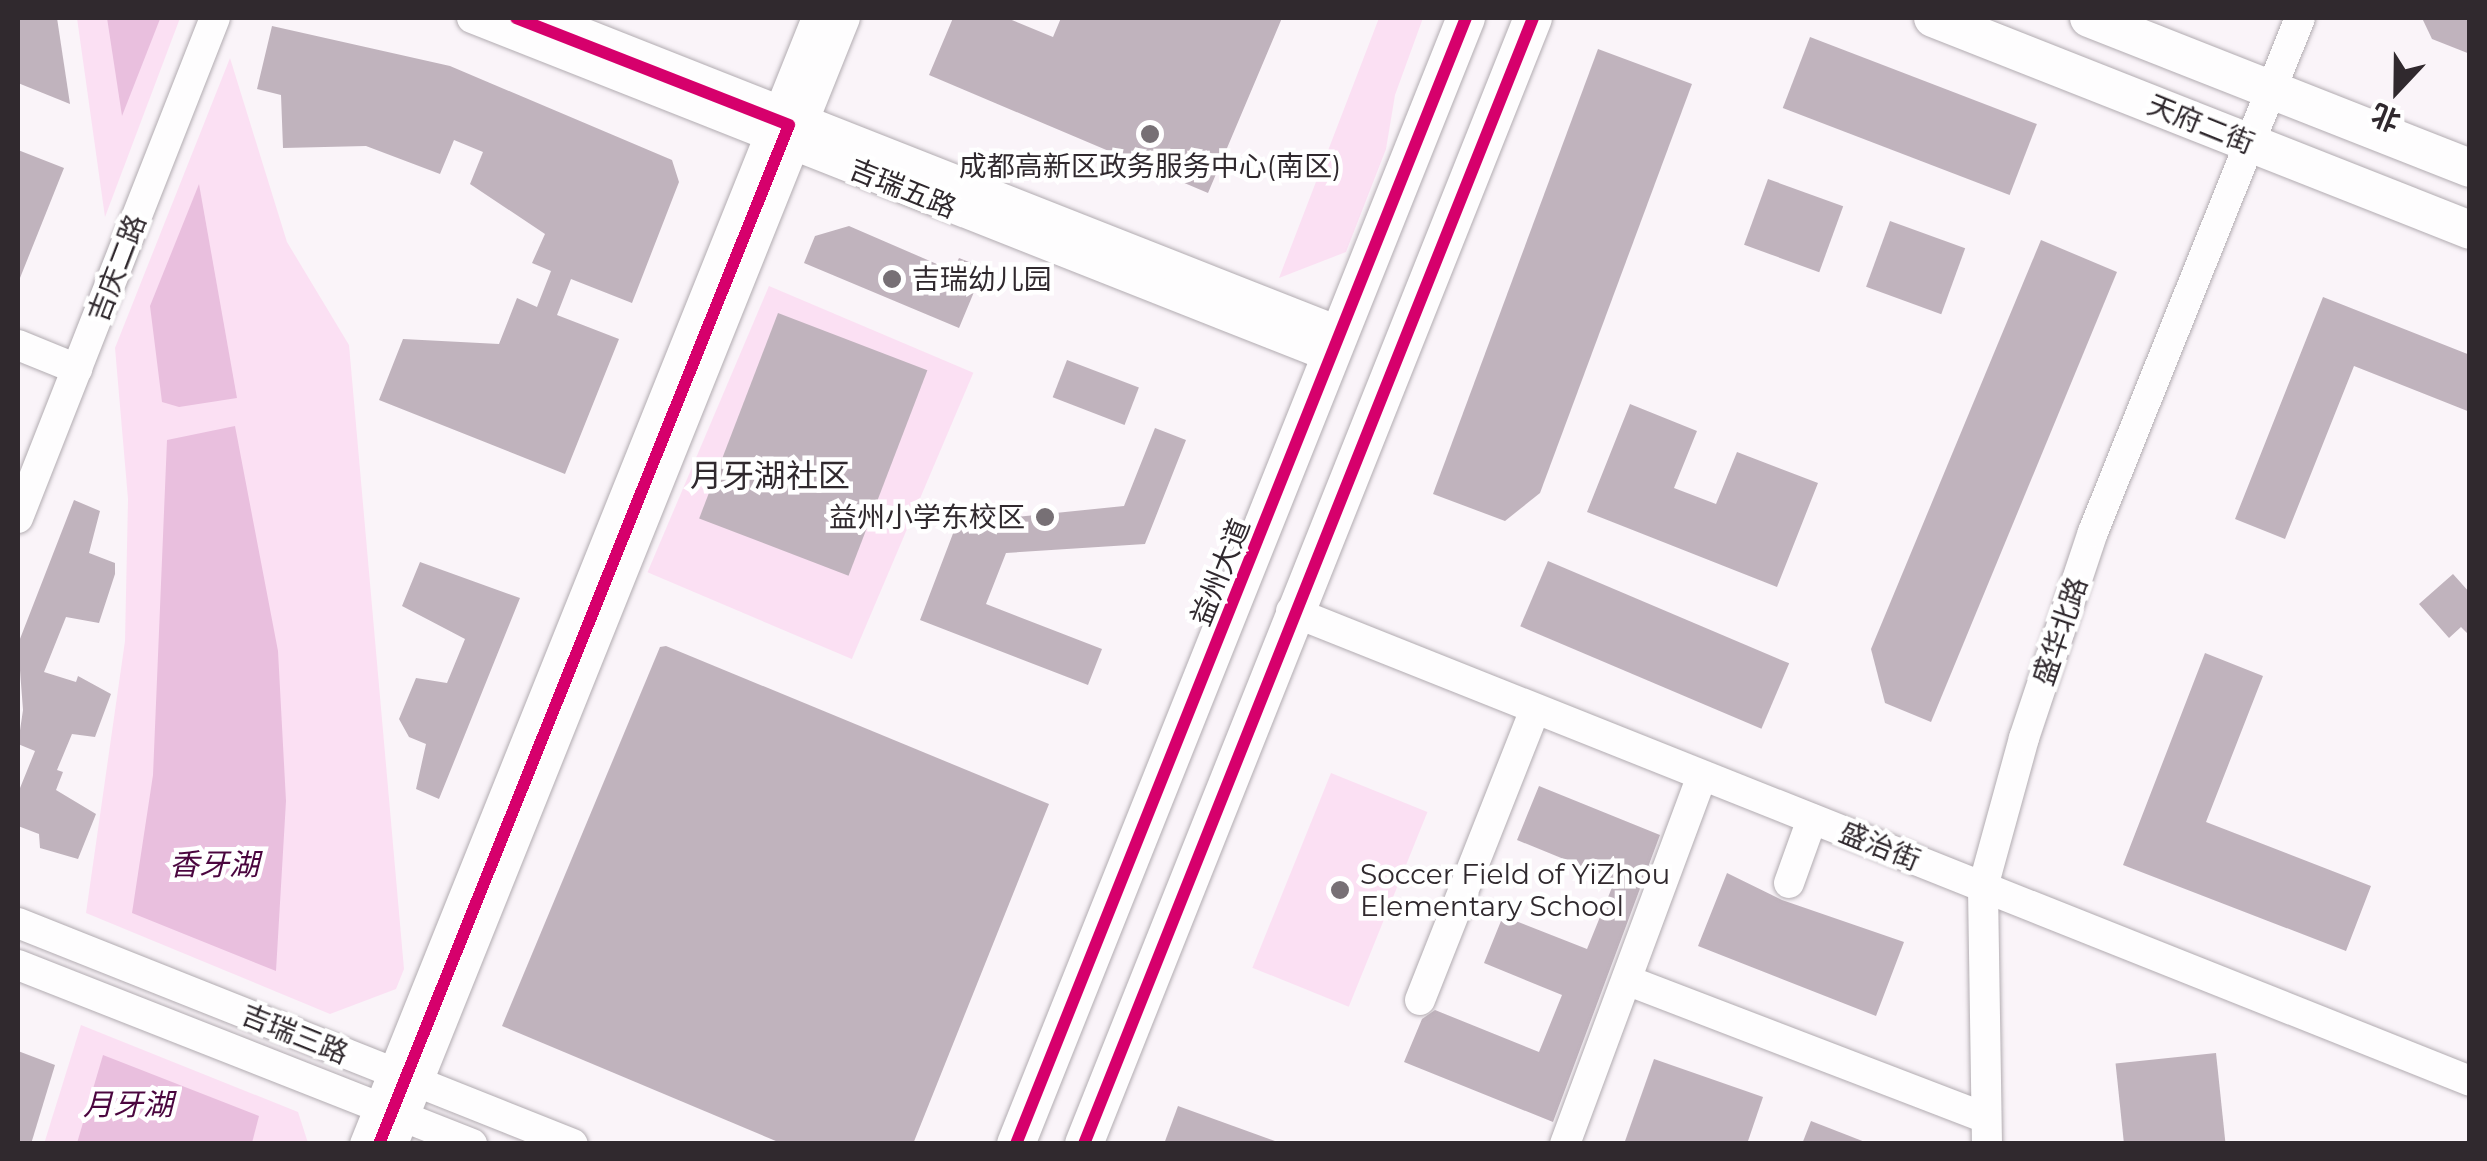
<!DOCTYPE html>
<meta charset="utf-8">
<style>
body{margin:0}
#map{position:relative;width:2487px;height:1161px;overflow:hidden;background:#faf4f9;font-family:Montserrat,"Noto Sans SC",sans-serif}
div>[style]{position:absolute}
.green>*{inset:0;background:#fbe0f3;transform-origin:0 0}
.water>*{inset:0;background:#e9bfde}
.building>*{inset:0;background:#c0b3bd;transform-origin:0 0}
.minor-tunnel>*{height:30px;margin-top:-15px;transform-origin:0;background:repeating-linear-gradient(90deg,#d2cbd0 0 30px,transparent 0 45px)}
.roads{filter:drop-shadow(0 0 2px #b2acb1) drop-shadow(0 0 2px #b2acb1)}
.minor>*{height:30px;margin:-15px;padding:0 15px;transform-origin:15px;border-radius:15px;background:#fefdfe}
.major>*{height:38px;margin:-19px;padding:0 19px;transform-origin:19px;border-radius:19px;background:#fefdfe}
.cycleway>*{height:12px;margin:-6px;padding:0 6px;transform-origin:6px;border-radius:6px;background:#d6006c}
.dots>*{width:28px;height:28px;translate:-50% -50%;box-sizing:border-box;border:5px solid #fff;border-radius:50%}
span{translate:-50% -50%;white-space:nowrap;text-align:center;line-height:1.15;-webkit-text-stroke:9px #fff;paint-order:stroke}
.street-label{font-size:28px;color:#30292e}
.poi-label{font-size:28px;color:#30292e}
.left{translate:0 -50%;text-align:left}
.right{translate:-100% -50%;text-align:right}
.water-label{font-size:30px;color:#4b063f;font-style:italic}
.quarter-label{font-size:32px;color:#30292e}
.frame{position:absolute;inset:0;border:20px solid #30292e;pointer-events:none}
.north{position:absolute;left:2347px;top:40px;width:100px;height:100px;-webkit-text-stroke:8px #fff;paint-order:stroke;rotate:202deg;font-size:28px;font-weight:700;line-height:40px;text-align:center;color:#30292e}
.north::after{content:'';display:block;margin:auto;width:35px;height:45px;background:#30292e;clip-path:polygon(50% 0,100% 100%,50% 72%,0 100%)}
</style>
<div id="map">
<div class="green">
<i style="clip-path:polygon(77px 18px,180px 18px,105px 217px)"></i>
<i style="clip-path:polygon(1379px 18px,1423px 18px,1395px 95px,1386px 149px,1346px 252px,1279px 278px)"></i>
<i style="clip-path:polygon(230px 58px,287px 242px,349px 345px,404px 969px,396px 989px,330px 1014px,86px 913px,125px 641px,128px 499px,115px 348px)"></i>
<i style="left:769px;top:286px;width:222px;height:311px;rotate:23deg"></i>
<i style="left:1331px;top:773px;width:104px;height:210px;rotate:22deg"></i>
<i style="clip-path:polygon(81px 1025px,298px 1112px,308px 1143px,44px 1144px)"></i>
</div>
<div class="water">
<i style="clip-path:polygon(107px 18px,160px 19px,122px 116px)"></i>
<i style="clip-path:polygon(199px 184px,237px 398px,179px 407px,162px 402px,150px 306px)"></i>
<i style="clip-path:polygon(235px 426px,278px 651px,286px 801px,276px 971px,132px 913px,153px 775px,167px 440px)"></i>
<i style="clip-path:polygon(103px 1055px,259px 1116px,252px 1143px,77px 1143px)"></i>
</div>
<div class="building">
<i style="clip-path:polygon(18px 18px,57px 18px,70px 104px,18px 83px)"></i>
<i style="clip-path:polygon(953px 18px,1007px 18px,1053px 37px,1061px 18px,1282px 18px,1208px 193px,929px 75px)"></i>
<i style="clip-path:polygon(2422px 18px,2470px 18px,2470px 54px,2432px 39px)"></i>
<i style="clip-path:polygon(272px 26px,450px 66px,672px 160px,679px 182px,632px 303px,571px 279px,557px 315px,619px 339px,565px 474px,379px 400px,403px 339px,499px 344px,517px 298px,537px 307px,551px 271px,532px 263px,545px 234px,470px 184px,483px 152px,454px 140px,440px 174px,366px 146px,283px 148px,281px 95px,257px 89px)"></i>
<i style="left:1810px;top:37px;width:243px;height:76px;rotate:21deg"></i>
<i style="clip-path:polygon(1598px 49px,1692px 84px,1540px 493px,1505px 521px,1433px 494px)"></i>
<i style="clip-path:polygon(18px 150px,64px 168px,18px 283px)"></i>
<i style="left:1768px;top:179px;width:80px;height:70px;rotate:20deg"></i>
<i style="left:1890px;top:221px;width:80px;height:70px;rotate:20deg"></i>
<i style="clip-path:polygon(849px 226px,953px 271px,959px 258px,984px 268px,959px 328px,804px 263px,815px 236px)"></i>
<i style="clip-path:polygon(2041px 240px,2117px 272px,1931px 722px,1885px 703px,1871px 649px)"></i>
<i style="clip-path:polygon(2323px 297px,2470px 355px,2470px 412px,2354px 366px,2285px 539px,2235px 519px)"></i>
<i style="left:778px;top:313px;width:160px;height:220px;rotate:21deg"></i>
<i style="left:1067px;top:360px;width:77px;height:40px;rotate:21deg"></i>
<i style="clip-path:polygon(1630px 404px,1697px 431px,1674px 488px,1716px 504px,1737px 452px,1818px 483px,1777px 587px,1587px 512px)"></i>
<i style="clip-path:polygon(1155px 428px,1186px 440px,1145px 544px,1006px 553px,986px 604px,1102px 649px,1088px 685px,920px 620px,957px 523px,1124px 506px)"></i>
<i style="clip-path:polygon(74px 500px,100px 511px,89px 553px,115px 563px,115px 574px,99px 623px,66px 617px,44px 672px,76px 682px,78px 676px,111px 694px,95px 737px,72px 734px,57px 770px,63px 772px,56px 790px,96px 814px,78px 859px,40px 848px,39px 834px,18px 826px,18px 793px,35px 751px,18px 744px,23px 710px,18px 644px)"></i>
<i style="left:1548px;top:561px;width:262px;height:71px;rotate:23deg"></i>
<i style="clip-path:polygon(420px 562px,520px 598px,439px 799px,416px 789px,426px 744px,409px 737px,399px 719px,416px 678px,447px 683px,465px 639px,402px 606px)"></i>
<i style="clip-path:polygon(2453px 574px,2470px 593px,2470px 636px,2461px 627px,2449px 638px,2419px 604px)"></i>
<i style="clip-path:polygon(666px 646px,1049px 804px,913px 1144px,783px 1144px,502px 1026px,660px 647px)"></i>
<i style="clip-path:polygon(2205px 653px,2263px 676px,2206px 822px,2371px 886px,2346px 951px,2123px 865px)"></i>
<i style="clip-path:polygon(1539px 786px,1660px 835px,1553px 1122px,1404px 1062px,1422px 1019px,1435px 1010px,1539px 1052px,1562px 995px,1484px 963px,1503px 916px,1587px 949px,1615px 880px,1517px 840px)"></i>
<i style="clip-path:polygon(1727px 873px,1782px 900px,1904px 942px,1876px 1016px,1698px 946px)"></i>
<i style="clip-path:polygon(18px 1051px,55px 1065px,31px 1144px,18px 1144px)"></i>
<i style="left:2216px;top:1053px;width:92px;height:101px;rotate:84deg"></i>
<i style="clip-path:polygon(1654px 1059px,1763px 1097px,1747px 1144px,1624px 1144px)"></i>
<i style="clip-path:polygon(1178px 1106px,1275px 1141px,1275px 1144px,1164px 1144px)"></i>
<i style="clip-path:polygon(1811px 1121px,1865px 1142px,1865px 1144px,1802px 1144px)"></i>
</div>
<div class="minor-tunnel">
<i style="left:516px;top:18px;width:58px;rotate:21.3deg"></i>
</div>
<div class="roads">
<div class="minor">
<i style="left:472px;top:18px;width:926px;rotate:21.55deg"></i>
<i style="left:545px;top:18px;width:858px;rotate:21.54deg"></i>
<i style="left:18px;top:345px;width:64px;rotate:22.1deg"></i>
<i style="left:18px;top:518px;width:537px;rotate:-68.5deg"></i>
<i style="left:1291px;top:611px;width:1269px;rotate:21.73deg"></i>
<i style="left:1789px;top:883px;width:68px;rotate:-70.2deg"></i>
<i style="left:18px;top:923px;width:597px;rotate:21.71deg"></i>
<i style="left:18px;top:965px;width:488px;rotate:21.5deg"></i>
<i style="left:1629px;top:981px;width:380px;rotate:21deg"></i>
<i style="left:1420px;top:1000px;width:313px;rotate:-68.4deg"></i>
<i style="left:365px;top:1144px;width:1213px;rotate:-68.13deg"></i>
<i style="left:393px;top:1144px;width:1213px;rotate:-68.13deg"></i>
<i style="left:1565px;top:1144px;width:393px;rotate:-69.6deg"></i>
<i style="left:1987px;top:1144px;width:257px;rotate:-90.9deg"></i>
<i style="left:1983px;top:887px;width:155px;rotate:-74.6deg"></i>
<i style="left:2024px;top:738px;width:217px;rotate:-71.5deg"></i>
<i style="left:2093px;top:532px;width:554px;rotate:-68.06deg"></i>
</div>
<div class="major">
<i style="left:1933px;top:18px;width:577px;rotate:21.54deg"></i>
<i style="left:2089px;top:18px;width:409px;rotate:21.5deg"></i>
<i style="left:1016px;top:1144px;width:1213px;rotate:-68.22deg"></i>
<i style="left:1084px;top:1144px;width:1212px;rotate:-68.26deg"></i>
</div>
</div>
<div class="cycleway">
<i style="left:379px;top:1144px;width:1098px;rotate:-68.08deg"></i>
<i style="left:789px;top:125px;width:293px;rotate:-158.6deg"></i>
<i style="left:1016px;top:1144px;width:1213px;rotate:-68.22deg"></i>
<i style="left:1084px;top:1144px;width:1212px;rotate:-68.26deg"></i>
</div>
<div class="dots">
<i style="left:1150px;top:134px;background:#777075"></i>
<i style="left:892px;top:279px;background:#777075"></i>
<i style="left:1045px;top:517px;background:#777075"></i>
<i style="left:1340px;top:890px;background:#777075"></i>
</div>
<div class="street-label">
<span style="left:2201px;top:124px;rotate:22deg">天府二街</span>
<span style="left:903px;top:188px;rotate:22deg">吉瑞五路</span>
<span style="left:117px;top:268px;rotate:-69deg">吉庆二路</span>
<span style="left:1220px;top:572px;rotate:-68deg">益州大道</span>
<span style="left:2060px;top:631px;rotate:-71deg">盛华北路</span>
<span style="left:1880px;top:846px;rotate:22deg">盛治街</span>
<span style="left:295px;top:1034px;rotate:22deg">吉瑞三路</span>
</div>
<div class="poi-label">
<span style="left:1150px;top:166px">成都高新区政务服务中心(南区)</span>
<span class="left" style="left:912px;top:279px">吉瑞幼儿园</span>
<span class="right" style="left:1025px;top:517px">益州小学东校区</span>
<span class="left" style="left:1360px;top:890px">Soccer Field of YiZhou<br>Elementary School</span>
</div>
<div class="water-label">
<span style="left:214px;top:865px">香牙湖</span>
<span style="left:128px;top:1105px">月牙湖</span>
</div>
<div class="quarter-label">
<span style="left:770px;top:476px">月牙湖社区</span>
</div>
<div class="frame"></div>
<div class="north">北</div>
</div>
